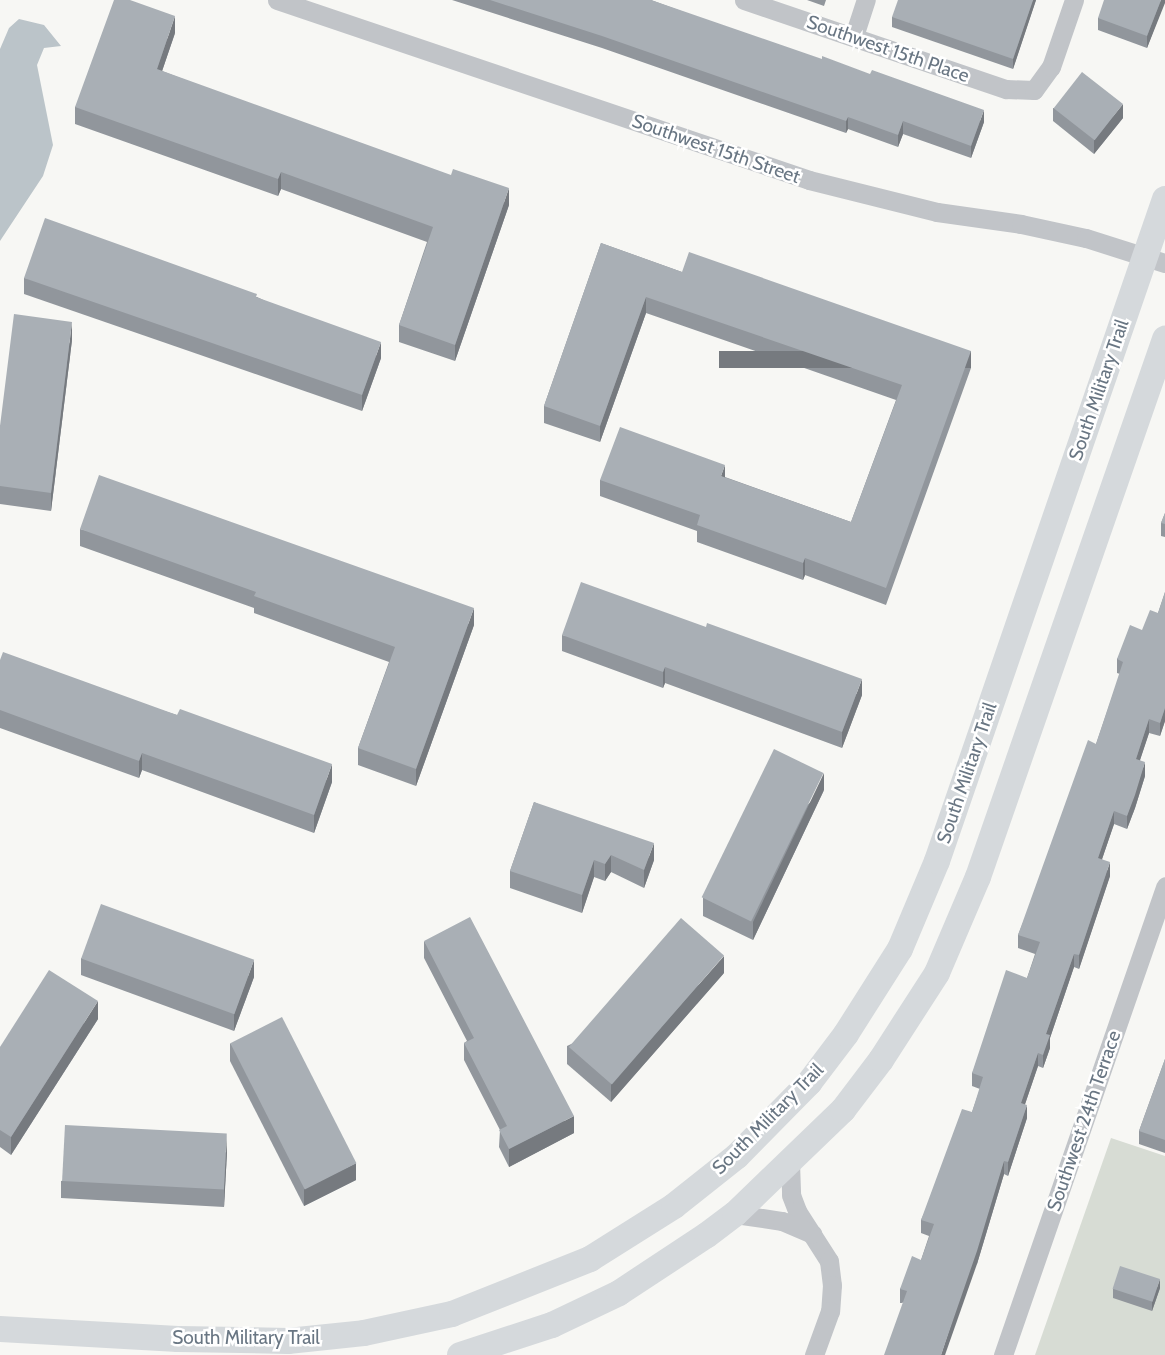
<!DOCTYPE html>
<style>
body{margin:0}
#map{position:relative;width:1165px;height:1355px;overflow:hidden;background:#f7f7f4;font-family:Cabin,sans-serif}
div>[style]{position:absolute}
.green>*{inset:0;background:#d7dcd4}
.water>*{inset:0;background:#bbc4c9}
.street>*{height:19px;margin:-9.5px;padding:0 9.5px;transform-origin:9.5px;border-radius:9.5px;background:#c1c4c8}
.secondary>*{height:26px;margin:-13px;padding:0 13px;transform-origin:13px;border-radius:13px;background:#d5d9dc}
.wall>*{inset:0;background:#91969c}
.shaded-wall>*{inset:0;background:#767a7f;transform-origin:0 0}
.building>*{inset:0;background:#a9afb5;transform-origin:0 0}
span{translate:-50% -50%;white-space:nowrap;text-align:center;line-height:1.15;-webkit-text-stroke:5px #fff;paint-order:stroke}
.street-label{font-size:19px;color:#697683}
</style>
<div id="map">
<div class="green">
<i style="clip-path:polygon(1111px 1138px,1165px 1156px,1165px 1355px,1035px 1355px)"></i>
</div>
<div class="water">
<i style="clip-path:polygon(19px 19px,44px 25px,61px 46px,44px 48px,37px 65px,53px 145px,43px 176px,0 241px,0 49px,9px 28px)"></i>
</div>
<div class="street">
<i style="left:277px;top:0;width:562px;rotate:18.69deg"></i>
<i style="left:809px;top:180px;width:132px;rotate:14deg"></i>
<i style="left:937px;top:212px;width:85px;rotate:8.1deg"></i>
<i style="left:1021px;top:224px;width:66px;rotate:12.2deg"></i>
<i style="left:1086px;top:238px;width:83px;rotate:17.6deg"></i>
<i style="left:744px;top:0;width:277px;rotate:18.8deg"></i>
<i style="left:1006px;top:89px;width:28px;rotate:2deg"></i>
<i style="left:1034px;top:90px;width:29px;rotate:-54deg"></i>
<i style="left:1051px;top:67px;width:71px;rotate:-71.1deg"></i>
<i style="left:854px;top:36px;width:38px;rotate:-72deg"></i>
<i style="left:790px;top:1162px;width:33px;rotate:88deg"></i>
<i style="left:791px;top:1195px;width:17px;rotate:69deg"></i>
<i style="left:797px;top:1211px;width:59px;rotate:57.4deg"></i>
<i style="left:829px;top:1261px;width:24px;rotate:83deg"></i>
<i style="left:832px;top:1285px;width:26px;rotate:94deg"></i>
<i style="left:830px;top:1311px;width:47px;rotate:110deg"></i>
<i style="left:735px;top:1214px;width:48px;rotate:8.5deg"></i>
<i style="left:782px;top:1221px;width:33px;rotate:23deg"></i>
<i style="left:1003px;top:1355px;width:496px;rotate:-70.9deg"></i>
</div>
<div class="secondary">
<i style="left:0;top:1329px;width:178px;rotate:3.2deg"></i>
<i style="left:178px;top:1339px;width:110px;rotate:1deg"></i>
<i style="left:288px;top:1341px;width:76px;rotate:-6deg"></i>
<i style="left:364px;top:1333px;width:90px;rotate:-12.2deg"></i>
<i style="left:452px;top:1314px;width:149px;rotate:-21.7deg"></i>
<i style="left:590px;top:1259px;width:99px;rotate:-32.2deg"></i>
<i style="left:674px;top:1206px;width:80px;rotate:-38.4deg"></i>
<i style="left:737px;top:1156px;width:103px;rotate:-45.4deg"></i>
<i style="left:809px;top:1083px;width:61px;rotate:-52.9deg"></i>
<i style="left:846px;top:1034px;width:101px;rotate:-57.6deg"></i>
<i style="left:900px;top:949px;width:95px;rotate:-67.2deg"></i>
<i style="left:937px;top:861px;width:700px;rotate:-71deg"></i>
<i style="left:460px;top:1355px;width:97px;rotate:-18.1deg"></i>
<i style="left:552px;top:1325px;width:74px;rotate:-25.5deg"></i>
<i style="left:619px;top:1293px;width:105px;rotate:-33.4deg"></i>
<i style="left:707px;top:1235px;width:35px;rotate:-37deg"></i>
<i style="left:735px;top:1214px;width:150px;rotate:-43.9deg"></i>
<i style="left:843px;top:1110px;width:63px;rotate:-52.8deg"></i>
<i style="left:881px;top:1060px;width:103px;rotate:-57.2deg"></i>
<i style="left:937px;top:973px;width:104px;rotate:-66.9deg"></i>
<i style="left:978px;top:877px;width:570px;rotate:-70.83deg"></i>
</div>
<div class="wall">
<i style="clip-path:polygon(452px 0,651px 0,984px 122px,971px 158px,903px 134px,898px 147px,848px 129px,846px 133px,602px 48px)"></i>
<i style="clip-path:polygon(807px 0,826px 0,824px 6px)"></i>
<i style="clip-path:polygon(1036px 0,1013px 69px,892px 27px,892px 17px)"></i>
<i style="clip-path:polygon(1165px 0,1147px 48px,1098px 30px,1098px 18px)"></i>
<i style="clip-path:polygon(175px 33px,162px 71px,509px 205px,455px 361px,399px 342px,399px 325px,427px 242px,281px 189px,278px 196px,75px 124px,75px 107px)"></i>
<i style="clip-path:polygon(1053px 108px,1123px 118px,1094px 154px,1053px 121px)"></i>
<i style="clip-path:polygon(601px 243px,682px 272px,971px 368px,886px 605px,805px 575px,803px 580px,697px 542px,697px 531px,600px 496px,600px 480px,725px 477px,851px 522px,896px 400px,646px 313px,600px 442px,544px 423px,544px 406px)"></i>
<i style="clip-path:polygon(24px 278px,257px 297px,381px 358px,362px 411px,24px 294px)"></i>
<i style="clip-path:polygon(72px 340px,51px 511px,0 504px,0 426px)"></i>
<i style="clip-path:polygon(1165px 513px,1165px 537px,1161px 536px,1161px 523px)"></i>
<i style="clip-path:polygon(80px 529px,474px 625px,416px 786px,358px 765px,358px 748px,389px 662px,254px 613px,254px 608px,80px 546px)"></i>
<i style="clip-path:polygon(1165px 592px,1165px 721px,1160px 736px,1149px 733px,1140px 760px,1145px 776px,1135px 808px,1127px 829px,1114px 824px,1102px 859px,1110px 876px,1079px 969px,1074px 967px,1050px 1038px,1050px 1048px,1043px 1068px,1038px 1066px,1025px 1104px,1027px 1118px,1008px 1176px,1004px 1174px,977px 1264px,902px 1303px,900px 1303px,900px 1289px,921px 1260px,929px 1236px,921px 1233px,921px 1220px,972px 1112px,980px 1089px,972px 1086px,972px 1073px,1027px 978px,1035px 954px,1018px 948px,1018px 935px,1096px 744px,1120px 674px,1117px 673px,1117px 659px,1158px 613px)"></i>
<i style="clip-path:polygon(562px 635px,862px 695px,842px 748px,665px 683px,663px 688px,562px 651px)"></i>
<i style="clip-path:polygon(0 660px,177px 715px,332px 782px,314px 833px,142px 770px,139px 778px,0 728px)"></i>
<i style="clip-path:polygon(824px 790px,753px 940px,703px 916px,703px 898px)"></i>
<i style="clip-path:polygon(534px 802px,654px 860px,644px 888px,611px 872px,605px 881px,594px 877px,582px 913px,510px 888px,510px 871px)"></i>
<i style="clip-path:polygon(424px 941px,574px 1133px,509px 1167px,499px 1147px,500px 1130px,464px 1060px,464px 1043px,467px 1041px,424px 958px)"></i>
<i style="clip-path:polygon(81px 958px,254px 977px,234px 1031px,81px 975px)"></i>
<i style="clip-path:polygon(724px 973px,611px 1102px,567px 1064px,567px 1046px)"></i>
<i style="clip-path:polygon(98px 1019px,11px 1155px,0 1147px,0 1047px)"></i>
<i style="clip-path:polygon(230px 1043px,356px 1180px,304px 1206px,230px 1061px)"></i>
<i style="clip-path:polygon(1165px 1059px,1165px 1153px,1139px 1144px,1139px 1131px)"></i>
<i style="clip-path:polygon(227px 1152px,224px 1207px,61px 1198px,61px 1181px)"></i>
<i style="clip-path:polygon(1160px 1288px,1152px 1311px,1113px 1298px,1113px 1289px)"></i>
</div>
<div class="shaded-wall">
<i style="clip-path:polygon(1033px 0,1036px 0,1013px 69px,1013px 59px)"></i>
<i style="clip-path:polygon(1161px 0,1165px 0,1165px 3px,1147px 48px,1147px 36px)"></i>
<i style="clip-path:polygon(175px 16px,175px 33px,157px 86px,157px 69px)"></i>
<i style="clip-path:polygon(1123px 104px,1123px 118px,1094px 154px,1094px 140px)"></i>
<i style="clip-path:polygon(984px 110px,984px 122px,971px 158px,971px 146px)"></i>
<i style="clip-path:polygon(848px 117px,848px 129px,846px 133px,846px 121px)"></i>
<i style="clip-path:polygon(903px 121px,903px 134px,898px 147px,898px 135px)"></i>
<i style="clip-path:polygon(281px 172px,281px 189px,278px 196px,278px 179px)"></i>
<i style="clip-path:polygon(509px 188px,509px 205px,455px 361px,455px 345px)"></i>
<i style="clip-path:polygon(646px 297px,646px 313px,600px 442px,600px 426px)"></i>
<i style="clip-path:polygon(72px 322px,72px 340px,51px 511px,51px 493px)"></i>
<i style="clip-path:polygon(381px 342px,381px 358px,362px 411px,362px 395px)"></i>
<i style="left:971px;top:351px;width:17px;height:252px;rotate:90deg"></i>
<i style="clip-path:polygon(725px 465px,725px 482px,721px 476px)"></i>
<i style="clip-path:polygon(805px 558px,805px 575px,803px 580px,803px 563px)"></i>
<i style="clip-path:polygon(474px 608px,474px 625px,416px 786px,416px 769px)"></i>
<i style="clip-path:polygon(665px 667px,665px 683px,663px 688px,663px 672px)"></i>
<i style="clip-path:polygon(862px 679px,862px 695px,842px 748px,842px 732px)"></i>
<i style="clip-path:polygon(1165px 708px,1165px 721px,1160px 736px,1160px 723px)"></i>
<i style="clip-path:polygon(1149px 719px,1149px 733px,1136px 772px,1136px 759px)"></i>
<i style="clip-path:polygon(142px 753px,142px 770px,139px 778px,139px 761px)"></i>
<i style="clip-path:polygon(1145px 762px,1145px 776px,1135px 808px,1127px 829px,1127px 816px)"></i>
<i style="clip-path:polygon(332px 764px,332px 782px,314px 833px,314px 815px)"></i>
<i style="clip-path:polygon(824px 773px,824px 790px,753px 940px,753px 922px)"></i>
<i style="clip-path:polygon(1114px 811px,1114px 824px,1098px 871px,1098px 858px)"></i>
<i style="clip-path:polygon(654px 843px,654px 860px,644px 888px,644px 870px)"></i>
<i style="clip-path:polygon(611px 855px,611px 872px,605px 881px,605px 864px)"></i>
<i style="clip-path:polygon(594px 860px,594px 877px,582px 913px,582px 895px)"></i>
<i style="clip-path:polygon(1110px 862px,1110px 876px,1079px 969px,1079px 955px)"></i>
<i style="clip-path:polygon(1074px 954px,1074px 967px,1050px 1038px,1050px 1048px,1043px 1068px,1043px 1055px,1046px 1034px)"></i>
<i style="clip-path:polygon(724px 956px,724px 973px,611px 1102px,611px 1084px)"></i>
<i style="clip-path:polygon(254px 960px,254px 977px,234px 1031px,234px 1014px)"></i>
<i style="clip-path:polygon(98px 1001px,98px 1019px,11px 1155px,11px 1137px)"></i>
<i style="clip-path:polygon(1038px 1053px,1038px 1066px,1021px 1116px,1021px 1103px)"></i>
<i style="clip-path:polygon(1027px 1105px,1027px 1118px,1008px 1176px,1008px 1162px)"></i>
<i style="clip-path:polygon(574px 1116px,574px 1133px,509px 1167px,509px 1149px)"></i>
<i style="clip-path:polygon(227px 1134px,227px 1152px,224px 1207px,224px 1190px)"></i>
<i style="clip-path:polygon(1004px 1161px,1004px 1174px,977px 1264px,945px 1355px,941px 1355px)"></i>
<i style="clip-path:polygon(356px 1163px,356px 1180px,304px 1206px,304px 1189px)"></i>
<i style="clip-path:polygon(1160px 1279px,1160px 1288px,1152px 1311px,1152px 1302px)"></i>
</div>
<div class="building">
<i style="clip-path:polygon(114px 0,130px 0,175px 16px,157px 69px,451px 175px,453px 169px,509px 188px,455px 345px,399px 325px,433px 227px,281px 172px,278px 179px,75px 107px)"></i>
<i style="clip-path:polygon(490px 0,651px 0,822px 59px,822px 56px,870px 74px,872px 70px,984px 110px,971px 146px,903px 121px,898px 135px,848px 117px,846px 121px,602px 36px)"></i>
<i style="clip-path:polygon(898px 0,1033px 0,1013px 59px,892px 17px)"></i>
<i style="clip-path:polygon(1104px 0,1161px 0,1147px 36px,1098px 18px)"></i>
<i style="left:1082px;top:72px;width:52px;height:46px;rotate:38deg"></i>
<i style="clip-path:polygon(45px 218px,257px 294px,256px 297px,381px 342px,362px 395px,24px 278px)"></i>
<i style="clip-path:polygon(601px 243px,682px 272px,689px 252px,971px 351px,886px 588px,805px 558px,803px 563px,697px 525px,700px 515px,600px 480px,620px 427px,725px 465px,721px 476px,851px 522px,902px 385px,646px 297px,600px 426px,544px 406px)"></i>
<i style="clip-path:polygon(14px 314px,72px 322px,51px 493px,0 486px,0 426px)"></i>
<i style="clip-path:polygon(99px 475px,474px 608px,416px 769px,358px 748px,395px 647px,254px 596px,256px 592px,80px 529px)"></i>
<i style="clip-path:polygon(1165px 513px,1165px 524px,1161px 523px)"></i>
<i style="clip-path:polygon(581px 582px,706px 627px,707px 623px,862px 679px,842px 732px,665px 667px,663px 672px,562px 635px)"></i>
<i style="clip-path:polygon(1165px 592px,1165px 708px,1160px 723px,1149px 719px,1136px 759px,1145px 762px,1135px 795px,1127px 816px,1114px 811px,1098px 858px,1110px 862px,1079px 955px,1074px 954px,1046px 1034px,1050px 1035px,1043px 1055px,1038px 1053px,1021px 1103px,1027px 1105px,1008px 1162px,1004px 1161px,977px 1251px,941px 1355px,884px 1355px,907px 1291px,900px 1289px,912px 1256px,921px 1260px,934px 1224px,921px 1220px,962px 1109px,972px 1112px,983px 1077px,972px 1073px,1006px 970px,1027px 978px,1040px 942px,1018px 935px,1088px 740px,1096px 744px,1123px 662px,1117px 659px,1130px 625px,1142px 630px,1150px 610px,1158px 613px)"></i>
<i style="clip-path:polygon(3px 652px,177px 715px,180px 709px,332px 764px,314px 815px,142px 753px,139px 761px,0 710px,0 660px)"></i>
<i style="left:774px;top:749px;width:55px;height:165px;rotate:26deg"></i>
<i style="clip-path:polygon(534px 802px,654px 843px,644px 870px,611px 855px,605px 864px,594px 860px,582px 895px,510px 871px)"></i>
<i style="left:101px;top:904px;width:163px;height:58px;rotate:20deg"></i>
<i style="clip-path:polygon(470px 917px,574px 1116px,509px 1149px,499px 1130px,507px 1126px,464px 1043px,474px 1038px,424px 941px)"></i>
<i style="left:681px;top:918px;width:57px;height:171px;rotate:41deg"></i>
<i style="clip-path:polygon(49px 970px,98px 1001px,11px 1137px,0 1130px,0 1047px)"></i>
<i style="left:282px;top:1017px;width:164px;height:58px;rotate:63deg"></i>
<i style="clip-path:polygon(1165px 1059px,1165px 1140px,1139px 1131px)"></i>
<i style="left:65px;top:1125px;width:162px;height:56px;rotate:3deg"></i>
<i style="left:1120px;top:1266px;width:42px;height:24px;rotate:18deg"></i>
</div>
<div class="street-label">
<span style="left:888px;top:49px;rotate:19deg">Southwest 15th Place</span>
<span style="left:716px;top:149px;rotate:19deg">Southwest 15th Street</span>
<span style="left:1099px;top:390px;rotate:-71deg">South Military Trail</span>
<span style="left:967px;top:773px;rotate:-71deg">South Military Trail</span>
<span style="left:768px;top:1119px;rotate:-45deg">South Military Trail</span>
<span style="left:1084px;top:1121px;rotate:-71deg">Southwest 24th Terrace</span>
<span style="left:246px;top:1338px">South Military Trail</span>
</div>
</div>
